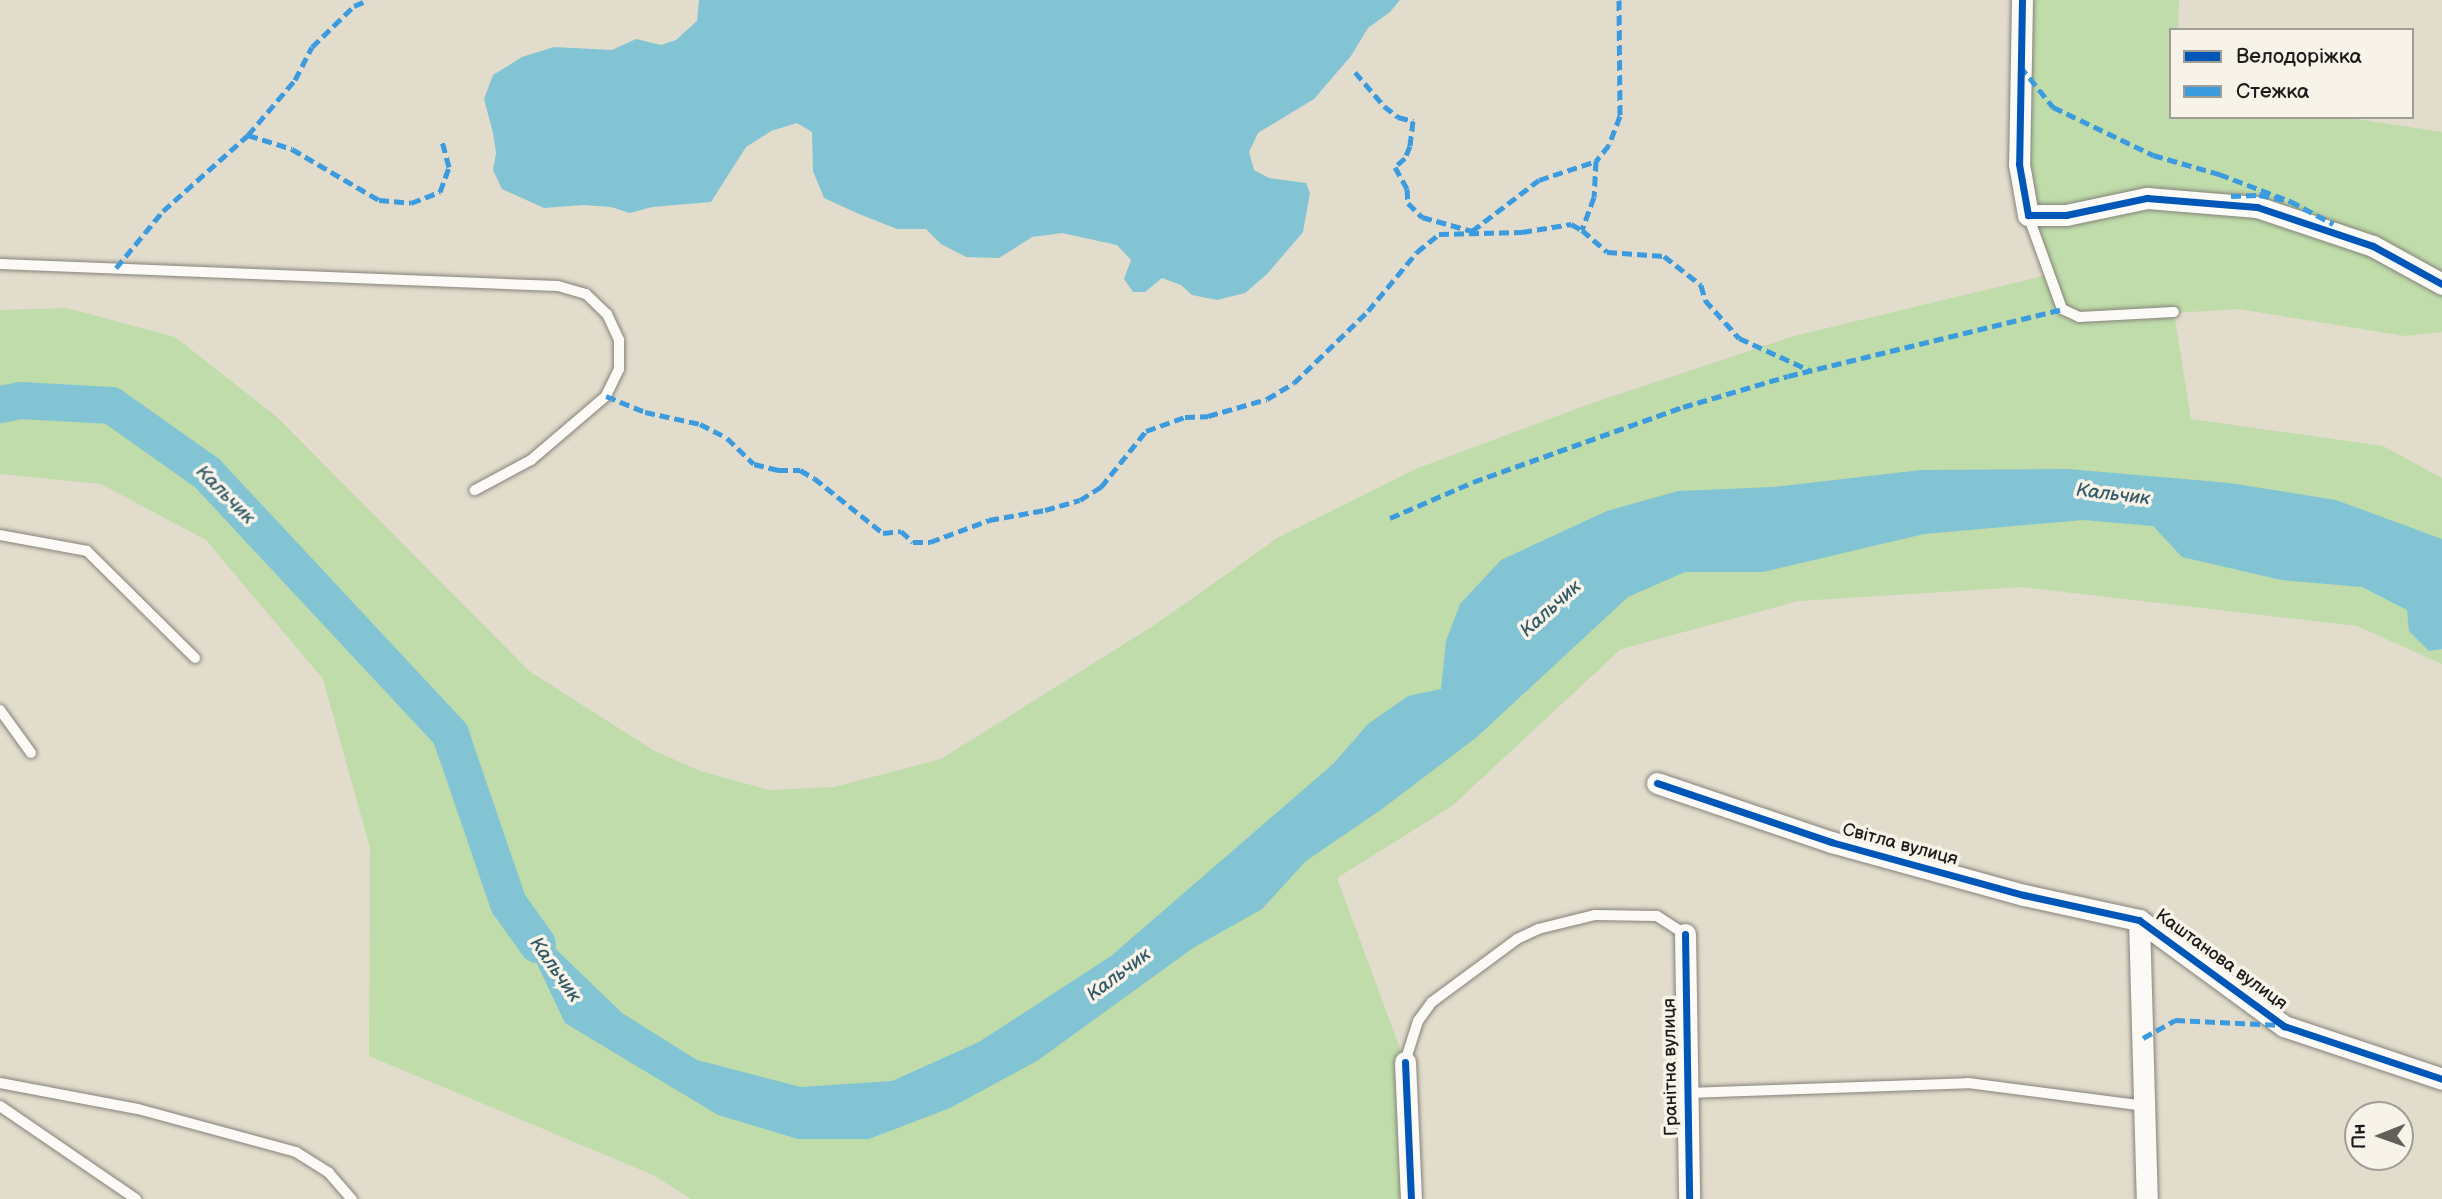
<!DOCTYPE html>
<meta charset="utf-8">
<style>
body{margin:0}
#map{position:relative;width:2442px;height:1199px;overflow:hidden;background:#e2dccc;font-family:"Balsamiq Sans",sans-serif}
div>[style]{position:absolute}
.green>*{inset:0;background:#bfdcaa}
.water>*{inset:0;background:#82c4d4}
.river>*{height:37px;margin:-18.5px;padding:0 18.5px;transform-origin:18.5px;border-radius:18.5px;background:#82c4d4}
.roads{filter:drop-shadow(0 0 2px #85827a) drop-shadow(0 0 2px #85827a)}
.service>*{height:10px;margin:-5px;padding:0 5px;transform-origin:5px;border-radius:5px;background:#fbfaf7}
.minor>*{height:21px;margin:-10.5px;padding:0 10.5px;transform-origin:10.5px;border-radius:10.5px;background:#fbfaf7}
.quiet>*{height:5px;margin-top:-2.5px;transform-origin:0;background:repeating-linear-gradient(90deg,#3c9bdf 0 10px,transparent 0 15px)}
.cycleway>*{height:7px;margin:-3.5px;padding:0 3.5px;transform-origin:3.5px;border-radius:3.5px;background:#0057b8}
span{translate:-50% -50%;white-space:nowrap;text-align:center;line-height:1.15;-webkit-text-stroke:7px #f7f3e8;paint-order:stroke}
.street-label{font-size:18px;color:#1c1c1c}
.water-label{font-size:19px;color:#345b67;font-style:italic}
.legend{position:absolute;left:2169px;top:28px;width:245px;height:91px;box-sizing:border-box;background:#f7f3e8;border:2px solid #9f9d96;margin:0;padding:9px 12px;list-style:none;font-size:21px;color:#1c1c1c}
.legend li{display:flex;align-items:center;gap:14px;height:35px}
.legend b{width:35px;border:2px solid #9f9d96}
.north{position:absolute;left:2344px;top:1101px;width:70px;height:70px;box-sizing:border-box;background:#f7f3e8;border:2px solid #9f9d96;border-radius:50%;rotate:269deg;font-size:19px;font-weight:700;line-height:28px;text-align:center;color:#1c1c1c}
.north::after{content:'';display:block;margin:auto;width:24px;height:32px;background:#615f5a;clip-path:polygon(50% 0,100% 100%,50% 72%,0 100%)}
</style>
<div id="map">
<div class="green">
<i style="clip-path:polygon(2022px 0,2179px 0,2178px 30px,2171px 30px,2171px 117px,2343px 117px,2442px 132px,2442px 332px,2405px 336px,2239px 309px,2174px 313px,2191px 419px,2383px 446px,2442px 478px,2442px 664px,2357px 626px,2022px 587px,1798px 601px,1621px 649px,1452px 806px,1337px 878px,1405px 1062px,1411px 1199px,691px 1199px,653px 1175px,369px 1056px,370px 848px,323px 679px,206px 540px,101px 484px,0 474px,0 310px,67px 308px,175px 337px,277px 417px,529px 671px,653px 750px,700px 771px,769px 790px,834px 787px,941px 759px,1156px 624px,1279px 537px,1418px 468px,1592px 403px,1794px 336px,2048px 275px,2028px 215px)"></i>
</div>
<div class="water">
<i style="clip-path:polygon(699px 0,1400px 0,1390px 12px,1368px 28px,1351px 56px,1314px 99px,1258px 133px,1249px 152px,1254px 170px,1269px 178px,1306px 183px,1310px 193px,1303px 232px,1267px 274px,1245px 293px,1217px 300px,1192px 295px,1181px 285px,1162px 278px,1145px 292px,1133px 292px,1124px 279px,1131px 260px,1117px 245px,1062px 233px,1032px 237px,999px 258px,966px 257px,941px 244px,926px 229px,897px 229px,859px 214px,824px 198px,813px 171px,812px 132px,797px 123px,771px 131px,746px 147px,711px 202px,652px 207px,630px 213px,611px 207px,583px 205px,544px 208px,502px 189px,493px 170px,496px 153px,493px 133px,484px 99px,493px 75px,522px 57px,554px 47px,612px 50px,636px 39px,661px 45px,676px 40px,697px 21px)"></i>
<i style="clip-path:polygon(2068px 469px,2230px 483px,2336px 500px,2442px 539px,2442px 649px,2429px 651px,2409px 631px,2407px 610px,2362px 587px,2281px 580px,2182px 557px,2153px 526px,2083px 520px,1924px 534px,1763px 572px,1685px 572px,1628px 597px,1477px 737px,1382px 809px,1306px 861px,1262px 909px,1193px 948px,1037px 1061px,950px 1108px,869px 1139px,798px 1139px,718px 1115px,565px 1023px,508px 903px,622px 1013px,697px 1060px,801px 1087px,892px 1081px,979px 1042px,1111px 956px,1333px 764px,1368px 724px,1408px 696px,1441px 689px,1446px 641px,1460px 604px,1501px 560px,1607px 511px,1678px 491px,1773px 487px,1921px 470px)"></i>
</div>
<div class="river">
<i style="left:0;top:404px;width:20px;rotate:-11deg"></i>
<i style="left:20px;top:400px;width:91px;rotate:3.1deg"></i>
<i style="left:111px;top:405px;width:118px;rotate:35.3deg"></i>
<i style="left:207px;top:473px;width:357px;rotate:47deg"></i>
<i style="left:450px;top:734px;width:179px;rotate:71.1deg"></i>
<i style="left:508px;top:903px;width:50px;rotate:54.7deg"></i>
</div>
<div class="roads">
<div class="service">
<i style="left:2028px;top:215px;width:100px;rotate:70.1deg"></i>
<i style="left:2062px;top:309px;width:19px;rotate:25deg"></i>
<i style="left:2079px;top:317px;width:95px;rotate:-3deg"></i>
<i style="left:0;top:264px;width:558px;rotate:2.26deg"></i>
<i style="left:558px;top:286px;width:29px;rotate:16deg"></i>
<i style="left:586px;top:294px;width:29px;rotate:44deg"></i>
<i style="left:607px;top:314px;width:29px;rotate:65deg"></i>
<i style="left:619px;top:340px;width:29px;rotate:90deg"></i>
<i style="left:619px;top:369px;width:30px;rotate:116deg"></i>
<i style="left:606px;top:396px;width:99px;rotate:139.5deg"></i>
<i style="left:531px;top:460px;width:64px;rotate:151.8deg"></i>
<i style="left:0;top:535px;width:88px;rotate:10.4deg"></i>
<i style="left:87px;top:551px;width:152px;rotate:44.7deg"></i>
<i style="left:0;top:710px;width:53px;rotate:54.2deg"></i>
<i style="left:1405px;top:1062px;width:43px;rotate:-72.4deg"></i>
<i style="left:1418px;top:1021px;width:24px;rotate:-54deg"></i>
<i style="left:1432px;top:1002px;width:106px;rotate:-36.5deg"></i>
<i style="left:1517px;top:939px;width:23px;rotate:-25deg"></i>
<i style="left:1538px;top:929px;width:59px;rotate:-13.8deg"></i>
<i style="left:1595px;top:915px;width:62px;rotate:0.9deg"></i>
<i style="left:1657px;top:916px;width:33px;rotate:33deg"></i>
<i style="left:0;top:1083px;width:140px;rotate:10.7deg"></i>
<i style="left:138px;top:1109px;width:164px;rotate:15.2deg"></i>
<i style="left:296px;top:1152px;width:39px;rotate:32deg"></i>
<i style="left:329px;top:1173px;width:35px;rotate:49deg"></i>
<i style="left:1687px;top:1093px;width:281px;rotate:-2deg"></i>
<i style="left:1968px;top:1083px;width:177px;rotate:7.4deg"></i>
<i style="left:0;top:1106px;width:165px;rotate:34.4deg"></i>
</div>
<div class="minor">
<i style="left:2022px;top:0;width:164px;rotate:91deg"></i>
<i style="left:2019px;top:164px;width:52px;rotate:80deg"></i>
<i style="left:2028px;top:215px;width:38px"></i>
<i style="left:2066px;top:215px;width:83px;rotate:-11.9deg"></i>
<i style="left:2147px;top:198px;width:110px;rotate:4.7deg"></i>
<i style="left:2257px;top:207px;width:122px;rotate:18.6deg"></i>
<i style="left:2373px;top:246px;width:79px;rotate:28.8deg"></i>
<i style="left:1657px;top:783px;width:184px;rotate:18.7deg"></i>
<i style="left:1831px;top:842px;width:200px;rotate:15.4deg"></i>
<i style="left:2024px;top:895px;width:118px;rotate:12.3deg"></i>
<i style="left:2139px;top:920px;width:180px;rotate:36.2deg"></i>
<i style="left:2284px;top:1026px;width:167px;rotate:18.5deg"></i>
<i style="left:2139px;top:920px;width:279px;rotate:88.4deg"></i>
<i style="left:1685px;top:934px;width:265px;rotate:89.1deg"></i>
<i style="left:1405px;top:1062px;width:137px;rotate:87.5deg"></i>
</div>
</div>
<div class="quiet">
<i style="left:1619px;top:0;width:116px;rotate:89.5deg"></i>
<i style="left:1620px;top:116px;width:31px;rotate:111deg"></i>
<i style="left:1609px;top:145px;width:21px;rotate:129deg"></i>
<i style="left:1596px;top:161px;width:36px;rotate:93deg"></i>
<i style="left:1594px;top:197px;width:35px;rotate:110deg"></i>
<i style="left:1582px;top:230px;width:33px;rotate:41deg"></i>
<i style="left:1607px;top:252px;width:57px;rotate:4deg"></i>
<i style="left:1664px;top:256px;width:47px;rotate:38.1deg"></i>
<i style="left:1701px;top:285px;width:16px;rotate:75deg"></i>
<i style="left:1705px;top:300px;width:51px;rotate:48.2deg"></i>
<i style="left:1739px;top:338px;width:77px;rotate:24.6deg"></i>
<i style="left:2020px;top:66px;width:53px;rotate:51.2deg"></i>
<i style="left:2053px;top:107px;width:111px;rotate:25.6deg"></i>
<i style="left:2153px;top:155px;width:69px;rotate:16.1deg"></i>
<i style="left:2219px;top:174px;width:76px;rotate:20.8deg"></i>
<i style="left:1355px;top:72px;width:45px;rotate:49.5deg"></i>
<i style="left:1384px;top:106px;width:18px;rotate:38deg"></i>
<i style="left:1398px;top:117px;width:16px;rotate:15deg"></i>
<i style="left:1413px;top:121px;width:25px;rotate:97deg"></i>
<i style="left:1410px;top:146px;width:13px;rotate:113deg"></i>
<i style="left:1405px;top:158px;width:13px;rotate:138deg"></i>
<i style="left:1395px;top:167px;width:25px;rotate:61deg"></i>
<i style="left:1407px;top:189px;width:14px;rotate:86deg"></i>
<i style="left:1408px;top:203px;width:20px;rotate:45deg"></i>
<i style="left:1422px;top:217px;width:52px;rotate:15.6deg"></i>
<i style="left:1472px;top:231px;width:84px;rotate:-37.3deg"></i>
<i style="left:1539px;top:180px;width:60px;rotate:-18.4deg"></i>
<i style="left:248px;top:135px;width:46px;rotate:17.7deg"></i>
<i style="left:292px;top:149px;width:101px;rotate:30.4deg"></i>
<i style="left:379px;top:200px;width:32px;rotate:5deg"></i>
<i style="left:411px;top:203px;width:31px;rotate:-21deg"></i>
<i style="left:440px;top:192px;width:27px;rotate:-70deg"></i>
<i style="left:449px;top:167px;width:27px;rotate:-105deg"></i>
<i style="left:2231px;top:196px;width:28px;rotate:-2deg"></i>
<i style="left:2259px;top:195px;width:32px;rotate:11deg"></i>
<i style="left:2290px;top:201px;width:49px;rotate:28.1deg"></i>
<i style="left:116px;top:268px;width:74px;rotate:-50.5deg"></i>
<i style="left:163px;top:211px;width:114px;rotate:-41.8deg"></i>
<i style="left:248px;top:135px;width:72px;rotate:-49.5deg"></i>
<i style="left:295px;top:80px;width:37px;rotate:-63deg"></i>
<i style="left:312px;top:47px;width:59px;rotate:-44.3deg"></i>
<i style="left:354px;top:6px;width:15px;rotate:-23deg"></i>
<i style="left:606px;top:396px;width:42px;rotate:22.3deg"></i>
<i style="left:645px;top:412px;width:56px;rotate:12.3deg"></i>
<i style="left:700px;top:424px;width:30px;rotate:27deg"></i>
<i style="left:727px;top:438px;width:37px;rotate:44deg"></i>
<i style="left:754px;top:464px;width:25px;rotate:14deg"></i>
<i style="left:778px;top:470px;width:22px"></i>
<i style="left:800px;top:470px;width:16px;rotate:30deg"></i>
<i style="left:814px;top:478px;width:88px;rotate:38.6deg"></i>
<i style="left:883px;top:533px;width:18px;rotate:-6deg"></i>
<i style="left:901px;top:531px;width:16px;rotate:43deg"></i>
<i style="left:913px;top:542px;width:17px"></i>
<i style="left:930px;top:542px;width:63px;rotate:-20.4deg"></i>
<i style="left:989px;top:520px;width:57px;rotate:-10.1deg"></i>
<i style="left:1045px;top:510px;width:36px;rotate:-16deg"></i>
<i style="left:1080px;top:500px;width:25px;rotate:-32deg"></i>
<i style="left:1101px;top:487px;width:72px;rotate:-51.2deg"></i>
<i style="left:1146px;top:431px;width:41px;rotate:-19.7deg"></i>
<i style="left:1185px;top:417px;width:23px;rotate:-2deg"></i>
<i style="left:1208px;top:416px;width:61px;rotate:-16.1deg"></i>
<i style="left:1267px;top:399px;width:31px;rotate:-31deg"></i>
<i style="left:1294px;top:383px;width:103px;rotate:-44.2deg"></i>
<i style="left:1368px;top:311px;width:77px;rotate:-50.3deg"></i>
<i style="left:1417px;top:252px;width:28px;rotate:-39deg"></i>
<i style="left:1439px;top:234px;width:83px;rotate:-1.4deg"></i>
<i style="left:1522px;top:232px;width:50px;rotate:-9.3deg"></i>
<i style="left:1571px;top:224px;width:13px;rotate:29deg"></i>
<i style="left:1390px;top:518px;width:90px;rotate:-23.4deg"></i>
<i style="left:1473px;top:482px;width:223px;rotate:-19.7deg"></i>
<i style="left:1683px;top:407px;width:109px;rotate:-16.4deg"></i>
<i style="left:1788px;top:376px;width:282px;rotate:-13.7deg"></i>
<i style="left:2143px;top:1038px;width:37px;rotate:-29deg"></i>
<i style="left:2175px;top:1020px;width:106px;rotate:2.7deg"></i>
</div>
<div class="cycleway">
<i style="left:2022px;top:0;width:164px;rotate:91deg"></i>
<i style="left:2019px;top:164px;width:52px;rotate:80deg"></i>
<i style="left:2028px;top:215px;width:38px"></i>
<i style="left:2066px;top:215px;width:83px;rotate:-11.9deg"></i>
<i style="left:2147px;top:198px;width:110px;rotate:4.7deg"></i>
<i style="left:2257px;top:207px;width:122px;rotate:18.6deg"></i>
<i style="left:2373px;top:246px;width:79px;rotate:28.8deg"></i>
<i style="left:1657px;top:783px;width:184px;rotate:18.7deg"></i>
<i style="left:1831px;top:842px;width:200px;rotate:15.4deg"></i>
<i style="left:2024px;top:895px;width:118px;rotate:12.3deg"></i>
<i style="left:2139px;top:920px;width:180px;rotate:36.2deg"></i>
<i style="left:2284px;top:1026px;width:167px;rotate:18.5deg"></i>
<i style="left:1685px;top:934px;width:265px;rotate:89.1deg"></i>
<i style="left:1405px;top:1062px;width:137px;rotate:87.5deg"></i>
</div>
<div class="street-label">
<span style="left:1900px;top:845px;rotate:15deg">Світла вулиця</span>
<span style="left:2221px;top:960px;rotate:36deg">Каштанова вулиця</span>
<span style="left:1671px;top:1067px;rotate:-91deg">Гранітна вулиця</span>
</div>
<div class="water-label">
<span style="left:225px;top:495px;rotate:45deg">Кальчик</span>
<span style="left:2113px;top:495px;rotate:7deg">Кальчик</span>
<span style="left:1551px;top:609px;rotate:-42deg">Кальчик</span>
<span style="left:555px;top:970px;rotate:55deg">Кальчик</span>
<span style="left:1119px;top:975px;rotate:-37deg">Кальчик</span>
</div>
<ul class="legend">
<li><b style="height:9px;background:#0057b8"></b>Велодоріжка</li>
<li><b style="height:9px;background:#3c9bdf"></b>Стежка</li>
</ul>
<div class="north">Пн</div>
</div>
